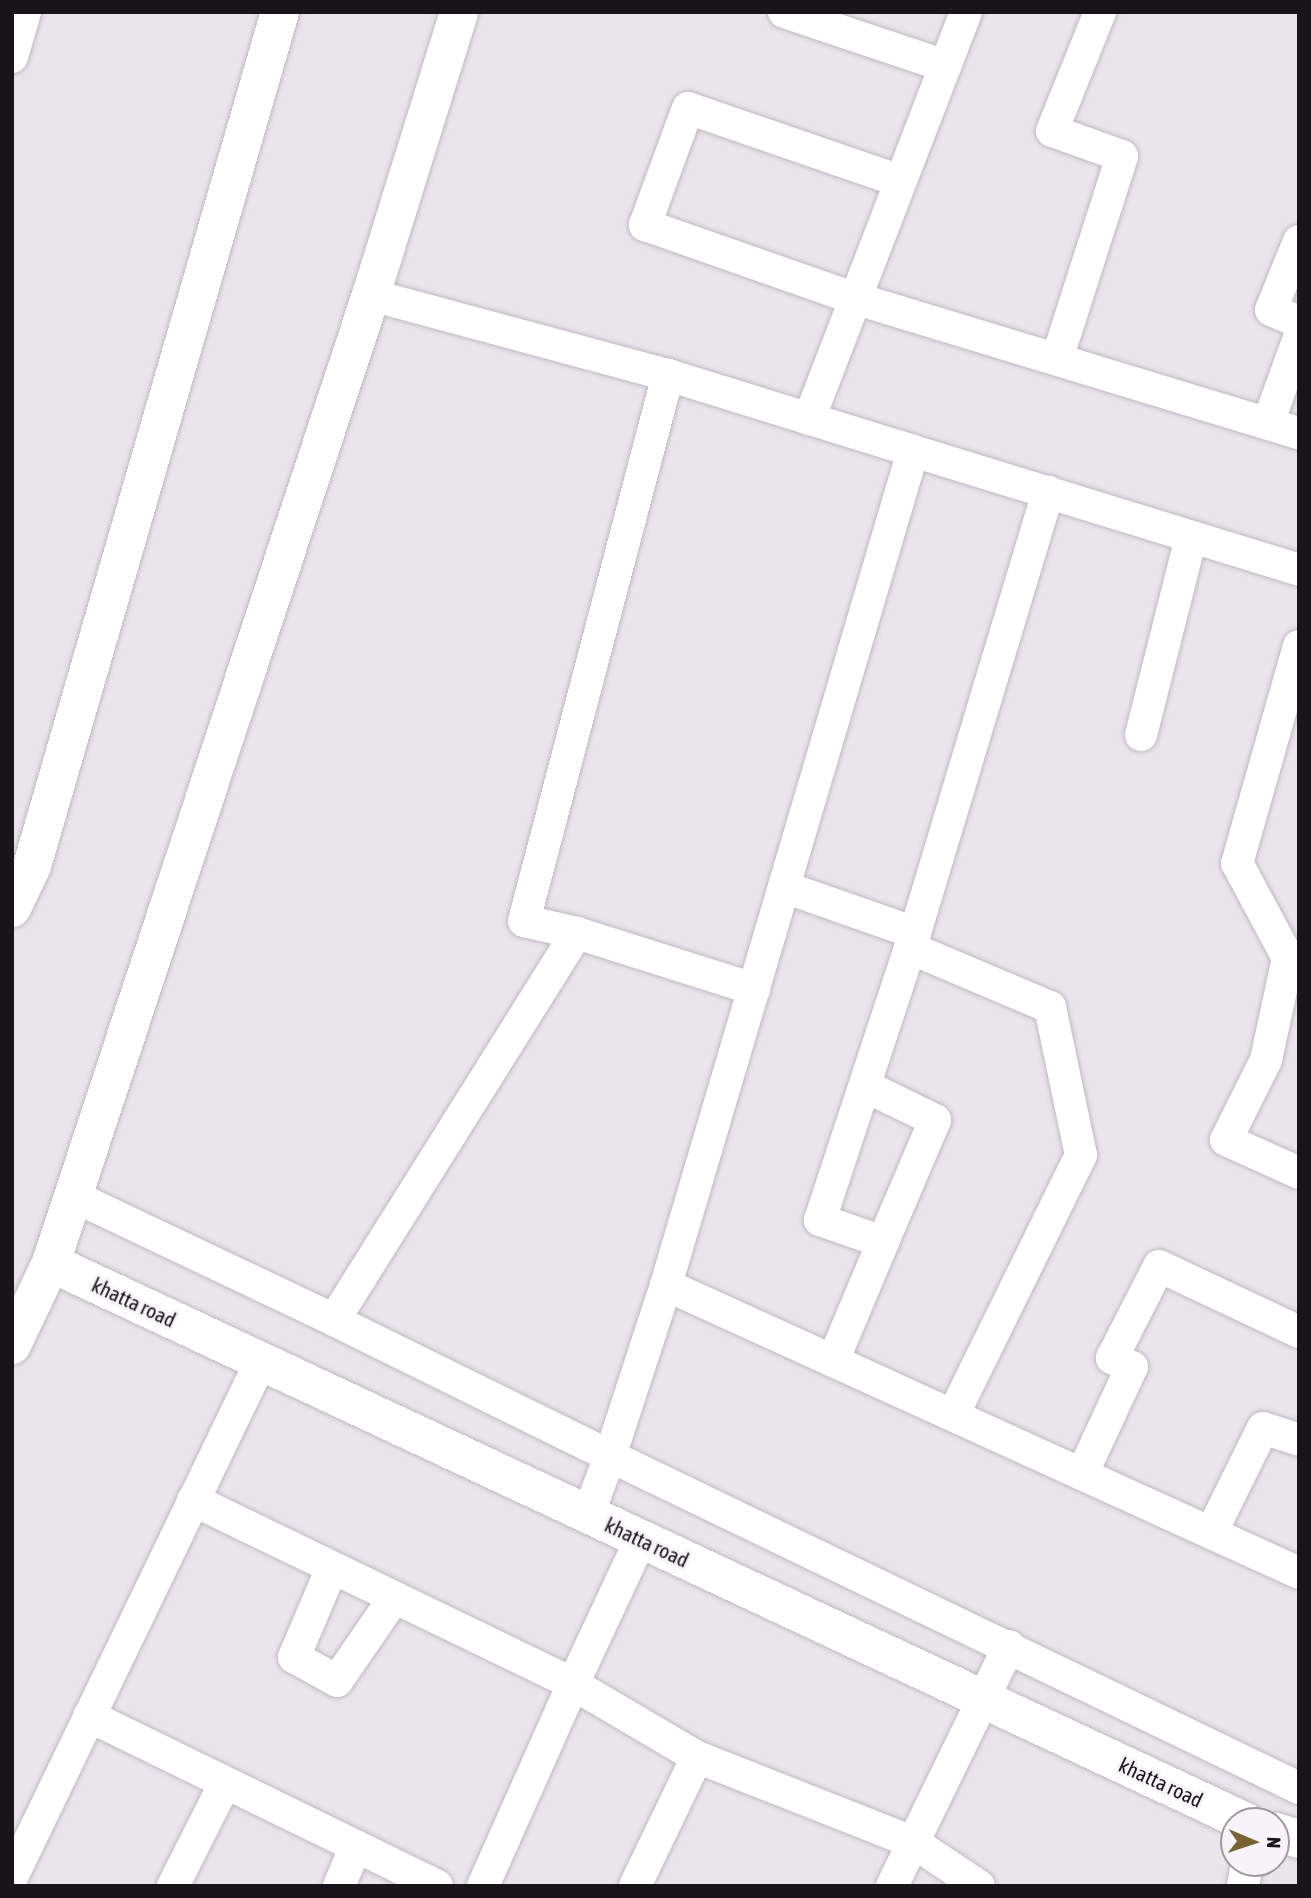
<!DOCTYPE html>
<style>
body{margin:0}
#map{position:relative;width:1311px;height:1898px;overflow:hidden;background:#eae5eb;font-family:"Asap Condensed",sans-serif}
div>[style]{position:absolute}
.roads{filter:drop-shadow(0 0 2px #bfbbc0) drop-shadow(0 0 2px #bfbbc0)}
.street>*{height:32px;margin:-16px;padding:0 16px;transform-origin:16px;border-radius:16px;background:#fff}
.secondary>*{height:38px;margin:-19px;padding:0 19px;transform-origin:19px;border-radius:19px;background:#fff}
span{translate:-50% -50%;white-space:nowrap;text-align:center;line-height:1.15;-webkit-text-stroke:6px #f7f3f8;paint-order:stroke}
.street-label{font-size:21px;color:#171517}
.frame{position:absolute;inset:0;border:14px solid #171517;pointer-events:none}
.north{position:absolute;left:1220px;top:1807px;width:70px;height:70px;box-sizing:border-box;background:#f7f3f8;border:2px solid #9d9a9e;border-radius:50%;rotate:92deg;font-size:19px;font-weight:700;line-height:28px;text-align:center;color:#171517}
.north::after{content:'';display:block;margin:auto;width:24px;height:32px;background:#786332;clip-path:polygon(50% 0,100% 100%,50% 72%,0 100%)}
</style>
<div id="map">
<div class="roads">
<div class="street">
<i style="left:784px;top:12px;width:170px;rotate:18.5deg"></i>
<i style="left:12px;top:57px;width:47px;rotate:-73.9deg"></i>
<i style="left:900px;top:181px;width:224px;rotate:-161deg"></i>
<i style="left:688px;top:108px;width:125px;rotate:110.2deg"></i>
<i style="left:645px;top:225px;width:221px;rotate:19.3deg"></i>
<i style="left:854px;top:298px;width:465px;rotate:16.9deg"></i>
<i style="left:1299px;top:241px;width:74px;rotate:112.1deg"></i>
<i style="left:1271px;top:310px;width:30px;rotate:23deg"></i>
<i style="left:371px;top:295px;width:308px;rotate:15.1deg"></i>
<i style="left:1057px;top:359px;width:213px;rotate:-72.2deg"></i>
<i style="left:1122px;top:156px;width:74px;rotate:-160.3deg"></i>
<i style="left:1052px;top:131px;width:128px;rotate:-68deg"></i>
<i style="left:668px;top:375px;width:257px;rotate:17.2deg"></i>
<i style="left:913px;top:451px;width:870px;rotate:106.5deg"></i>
<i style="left:666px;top:1285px;width:180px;rotate:108.1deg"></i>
<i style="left:610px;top:1456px;width:308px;rotate:-153.8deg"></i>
<i style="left:334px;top:1320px;width:457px;rotate:-57.9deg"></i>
<i style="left:577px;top:933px;width:54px;rotate:-167.2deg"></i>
<i style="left:524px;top:921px;width:565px;rotate:-75.23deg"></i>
<i style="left:809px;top:419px;width:436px;rotate:-68.9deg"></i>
<i style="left:1268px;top:423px;width:90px;rotate:-70deg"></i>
<i style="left:913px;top:451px;width:404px;rotate:17.1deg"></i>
<i style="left:1299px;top:646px;width:226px;rotate:105.9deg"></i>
<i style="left:1237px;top:863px;width:108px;rotate:61.8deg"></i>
<i style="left:1288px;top:958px;width:12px;rotate:20deg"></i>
<i style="left:1141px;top:735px;width:204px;rotate:-75.8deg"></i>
<i style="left:784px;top:887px;width:139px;rotate:19.3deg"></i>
<i style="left:915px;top:933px;width:461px;rotate:-73.2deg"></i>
<i style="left:577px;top:933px;width:186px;rotate:17.6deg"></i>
<i style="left:910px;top:948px;width:152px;rotate:22.9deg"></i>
<i style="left:1050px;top:1007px;width:151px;rotate:78.2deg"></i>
<i style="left:1081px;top:1155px;width:290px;rotate:116.2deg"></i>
<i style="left:1288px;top:958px;width:104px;rotate:102.2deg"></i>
<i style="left:1266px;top:1060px;width:89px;rotate:116.6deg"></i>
<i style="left:1226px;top:1140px;width:80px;rotate:24.3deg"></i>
<i style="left:865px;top:1086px;width:78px;rotate:25.9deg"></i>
<i style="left:935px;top:1120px;width:133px;rotate:113.1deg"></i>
<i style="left:883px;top:1242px;width:67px;rotate:-160.8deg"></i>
<i style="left:820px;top:1220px;width:302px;rotate:-71.7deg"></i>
<i style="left:73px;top:1196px;width:289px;rotate:25.4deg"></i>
<i style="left:666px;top:1285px;width:695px;rotate:24.46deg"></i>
<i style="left:833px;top:1361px;width:129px;rotate:-67.2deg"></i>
<i style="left:1082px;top:1474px;width:118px;rotate:-65deg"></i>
<i style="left:1132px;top:1367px;width:22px;rotate:-156deg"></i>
<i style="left:1112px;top:1358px;width:103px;rotate:-62.9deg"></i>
<i style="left:1159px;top:1266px;width:155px;rotate:25.2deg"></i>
<i style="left:193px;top:1500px;width:422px;rotate:25.8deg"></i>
<i style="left:573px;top:1684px;width:221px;rotate:114deg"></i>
<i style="left:588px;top:1515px;width:63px;rotate:-69.6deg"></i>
<i style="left:610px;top:1456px;width:765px;rotate:25.73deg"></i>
<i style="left:1211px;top:1533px;width:117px;rotate:-63.7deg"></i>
<i style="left:1263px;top:1428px;width:38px;rotate:18deg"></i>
<i style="left:332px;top:1568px;width:97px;rotate:113.1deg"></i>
<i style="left:294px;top:1657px;width:49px;rotate:29.2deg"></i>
<i style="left:337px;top:1681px;width:101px;rotate:-55.5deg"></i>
<i style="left:89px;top:1716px;width:387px;rotate:26deg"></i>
<i style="left:697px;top:1757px;width:232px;rotate:21.5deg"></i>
<i style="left:913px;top:1842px;width:79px;rotate:33.7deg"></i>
<i style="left:12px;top:1877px;width:573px;rotate:-64.24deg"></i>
<i style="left:173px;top:1886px;width:115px;rotate:-63.2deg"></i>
<i style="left:339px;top:1886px;width:43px;rotate:-67deg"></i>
<i style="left:635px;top:1886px;width:143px;rotate:-64.3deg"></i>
<i style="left:697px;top:1757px;width:144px;rotate:-149.5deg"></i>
<i style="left:573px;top:1684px;width:160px;rotate:-64.9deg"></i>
<i style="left:892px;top:1886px;width:267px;rotate:-64deg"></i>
<i style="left:1243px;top:1886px;width:23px;rotate:-80deg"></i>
</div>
<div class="secondary">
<i style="left:12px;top:908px;width:47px;rotate:-64.5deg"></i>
<i style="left:32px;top:866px;width:889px;rotate:-73.81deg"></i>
<i style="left:51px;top:1263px;width:1317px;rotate:25.07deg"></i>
<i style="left:12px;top:1345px;width:91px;rotate:-64.6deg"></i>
<i style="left:51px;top:1263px;width:1020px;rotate:-71.71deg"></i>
<i style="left:371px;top:295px;width:296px;rotate:-72.7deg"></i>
<i style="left:1276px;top:1832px;width:24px;rotate:17deg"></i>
</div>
</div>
<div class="street-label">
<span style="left:134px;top:1302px;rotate:25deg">khatta road</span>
<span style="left:647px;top:1542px;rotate:25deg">khatta road</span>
<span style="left:1161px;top:1782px;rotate:25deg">khatta road</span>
</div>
<div class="frame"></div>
<div class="north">N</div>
</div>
